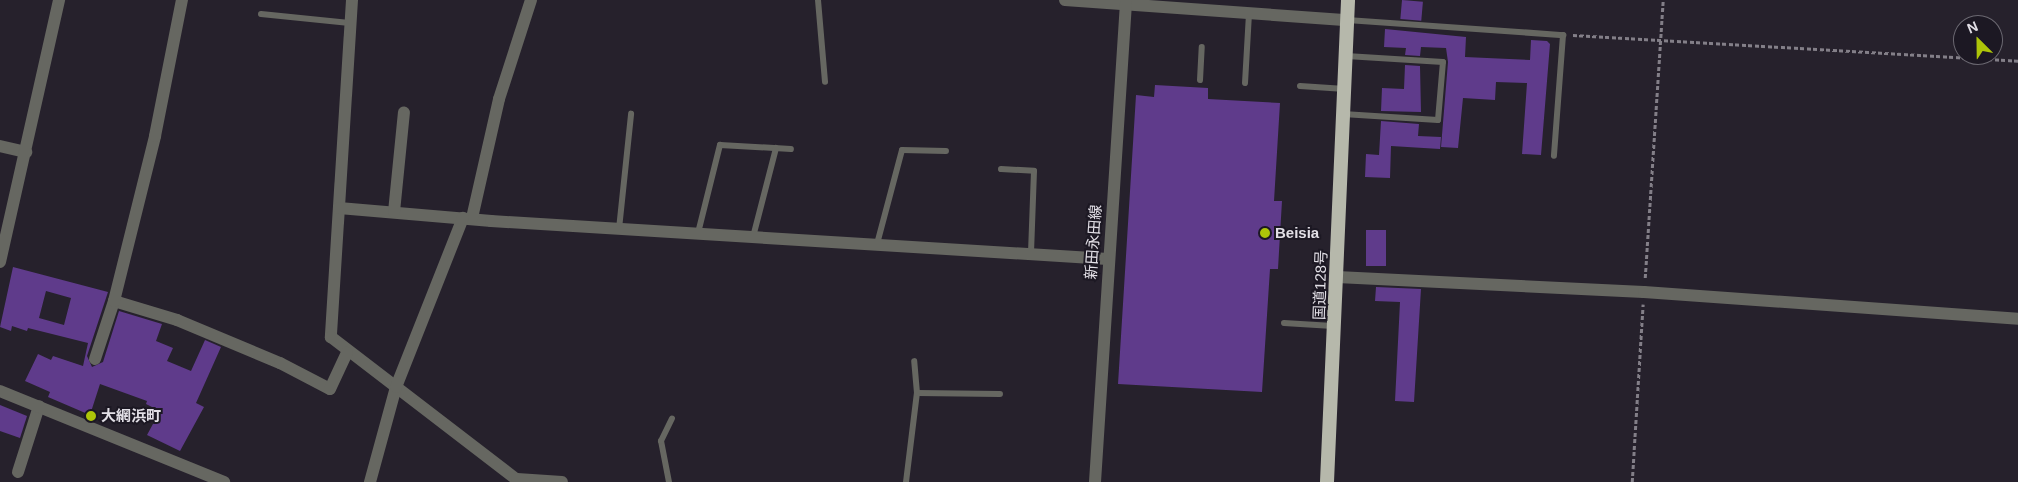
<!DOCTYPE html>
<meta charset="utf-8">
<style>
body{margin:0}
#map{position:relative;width:2018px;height:482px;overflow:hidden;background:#26212c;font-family:Helvetica,"Noto Sans JP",sans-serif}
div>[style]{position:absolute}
.building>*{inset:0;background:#5f3b8b;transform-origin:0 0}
.path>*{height:2.5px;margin-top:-1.25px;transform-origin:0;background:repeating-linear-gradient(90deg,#837f88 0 4px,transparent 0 6.5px)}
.service>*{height:6px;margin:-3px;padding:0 3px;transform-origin:3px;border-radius:3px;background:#666761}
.minor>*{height:12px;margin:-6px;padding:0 6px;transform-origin:6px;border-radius:6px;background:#666761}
.tertiary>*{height:12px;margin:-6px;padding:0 6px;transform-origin:6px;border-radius:6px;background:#666761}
.trunk>*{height:14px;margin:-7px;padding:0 7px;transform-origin:7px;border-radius:7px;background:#b6b8ab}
.dots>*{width:14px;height:14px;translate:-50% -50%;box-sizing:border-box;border:2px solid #1c1823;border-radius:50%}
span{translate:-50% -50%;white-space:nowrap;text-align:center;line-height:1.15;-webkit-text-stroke:4px #1c1823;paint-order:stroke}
.poi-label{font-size:15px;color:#e2dfe6;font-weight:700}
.left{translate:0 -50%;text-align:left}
.street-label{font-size:15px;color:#e2dfe6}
.north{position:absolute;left:1953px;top:15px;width:50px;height:50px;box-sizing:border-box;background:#1c1823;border:1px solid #6b6871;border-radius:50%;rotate:337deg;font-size:14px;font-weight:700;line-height:20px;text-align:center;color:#e2dfe6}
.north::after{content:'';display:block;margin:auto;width:18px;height:22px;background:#aec509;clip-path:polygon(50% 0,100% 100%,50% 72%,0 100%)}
</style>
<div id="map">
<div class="building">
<i style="left:1402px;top:0;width:21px;height:19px;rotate:5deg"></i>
<i style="clip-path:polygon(1385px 29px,1466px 37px,1465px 57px,1530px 60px,1531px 40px,1547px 41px,1550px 44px,1541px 155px,1522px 154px,1527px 83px,1496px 82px,1495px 100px,1463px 98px,1458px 148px,1441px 147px,1448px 62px,1446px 48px,1421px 47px,1420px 56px,1405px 55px,1406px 48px,1384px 47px)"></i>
<i style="clip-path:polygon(1405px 65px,1420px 66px,1421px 112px,1381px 111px,1382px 88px,1404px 89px)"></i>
<i style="clip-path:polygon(1155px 85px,1208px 88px,1208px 99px,1280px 103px,1274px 201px,1282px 201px,1278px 269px,1270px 269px,1262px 392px,1118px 384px,1136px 95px,1154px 97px)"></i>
<i style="clip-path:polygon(1381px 121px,1419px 124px,1418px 136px,1441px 137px,1440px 149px,1391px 146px,1390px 178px,1365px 177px,1366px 154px,1379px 155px)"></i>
<i style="left:1366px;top:230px;width:20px;height:36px"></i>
<i style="clip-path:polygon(evenodd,13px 267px,108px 292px,87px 356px,92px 367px,103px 362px,119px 311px,162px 324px,156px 341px,173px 348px,167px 361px,191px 371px,205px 340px,221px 347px,196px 403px,204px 407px,180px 451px,147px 435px,160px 411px,146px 404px,147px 401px,100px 384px,90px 415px,48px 397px,50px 392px,25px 381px,38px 354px,51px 360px,53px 356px,83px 366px,88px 343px,28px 328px,27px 331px,12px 326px,11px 331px,0 327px,13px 267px,46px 291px,71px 298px,64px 325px,39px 318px,46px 291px)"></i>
<i style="clip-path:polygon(1376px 287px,1421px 289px,1414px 402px,1395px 401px,1400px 302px,1375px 301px)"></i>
<i style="clip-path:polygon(0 405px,27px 416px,20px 438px,0 431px)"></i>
</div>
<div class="path">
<i style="left:1573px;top:35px;width:446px;rotate:3.3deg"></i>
<i style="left:1645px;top:278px;width:279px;rotate:-86.3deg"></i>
<i style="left:1632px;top:482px;width:178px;rotate:-86.5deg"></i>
</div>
<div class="service">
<i style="left:818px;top:0;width:82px;rotate:85.1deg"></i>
<i style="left:261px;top:14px;width:89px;rotate:5.8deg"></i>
<i style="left:1347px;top:20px;width:217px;rotate:4deg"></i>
<i style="left:1563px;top:35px;width:121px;rotate:94.3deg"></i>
<i style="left:1200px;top:80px;width:33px;rotate:-87deg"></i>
<i style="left:1245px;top:83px;width:70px;rotate:-86.7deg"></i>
<i style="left:1300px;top:86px;width:45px;rotate:3.8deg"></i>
<i style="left:1343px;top:114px;width:95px;rotate:3.6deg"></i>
<i style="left:1438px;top:120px;width:58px;rotate:-85.1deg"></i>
<i style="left:1443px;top:62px;width:97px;rotate:-176.5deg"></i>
<i style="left:1001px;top:169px;width:33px;rotate:3deg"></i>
<i style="left:1034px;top:171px;width:83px;rotate:92.1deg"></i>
<i style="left:619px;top:229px;width:116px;rotate:-84deg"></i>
<i style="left:698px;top:233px;width:91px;rotate:-76deg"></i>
<i style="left:720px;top:145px;width:71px;rotate:3.2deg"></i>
<i style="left:753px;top:237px;width:92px;rotate:-75.5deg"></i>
<i style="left:877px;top:244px;width:97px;rotate:-75.1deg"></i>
<i style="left:902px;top:150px;width:44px;rotate:1.3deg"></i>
<i style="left:1284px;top:323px;width:49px;rotate:3.5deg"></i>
<i style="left:917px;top:393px;width:83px;rotate:0.7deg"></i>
<i style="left:669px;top:482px;width:42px;rotate:-101deg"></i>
<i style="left:661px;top:441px;width:25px;rotate:-64deg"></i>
<i style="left:906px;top:482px;width:90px;rotate:-83deg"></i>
<i style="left:917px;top:393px;width:32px;rotate:-95deg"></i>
</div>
<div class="minor">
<i style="left:352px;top:0;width:338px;rotate:93.6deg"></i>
<i style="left:331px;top:337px;width:238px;rotate:37.5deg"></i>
<i style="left:1065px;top:0;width:283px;rotate:4.1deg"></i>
<i style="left:0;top:146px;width:27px;rotate:13deg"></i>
<i style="left:339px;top:208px;width:153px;rotate:4.9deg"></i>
<i style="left:491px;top:221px;width:618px;rotate:3.52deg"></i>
<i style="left:394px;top:212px;width:100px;rotate:-84.3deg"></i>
<i style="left:472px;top:218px;width:122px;rotate:-77.2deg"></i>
<i style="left:499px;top:99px;width:104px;rotate:-72.1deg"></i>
<i style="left:1337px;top:277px;width:307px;rotate:2.8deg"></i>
<i style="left:1644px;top:292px;width:375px;rotate:4.1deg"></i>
<i style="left:114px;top:301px;width:66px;rotate:16.8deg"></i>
<i style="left:177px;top:320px;width:112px;rotate:22.7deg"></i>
<i style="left:280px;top:363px;width:56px;rotate:27.5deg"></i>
<i style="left:330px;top:389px;width:40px;rotate:-65deg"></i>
<i style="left:95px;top:359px;width:61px;rotate:-71.9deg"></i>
<i style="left:114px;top:301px;width:170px;rotate:-76deg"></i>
<i style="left:155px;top:136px;width:139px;rotate:-78.8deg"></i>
<i style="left:18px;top:472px;width:69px;rotate:-72.3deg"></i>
<i style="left:517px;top:479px;width:45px;rotate:3.8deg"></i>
<i style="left:370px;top:482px;width:98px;rotate:-74.7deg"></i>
<i style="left:396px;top:387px;width:182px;rotate:-68.4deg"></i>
<i style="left:1095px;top:482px;width:479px;rotate:-86.3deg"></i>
</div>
<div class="tertiary">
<i style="left:0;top:262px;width:269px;rotate:-77.3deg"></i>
<i style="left:0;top:391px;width:242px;rotate:22.1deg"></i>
</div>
<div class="trunk">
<i style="left:1327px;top:482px;width:482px;rotate:-87.5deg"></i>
</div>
<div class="dots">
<i style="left:1265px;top:233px;background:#aec509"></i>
<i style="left:91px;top:416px;background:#aec509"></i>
</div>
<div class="poi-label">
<span class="left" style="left:1275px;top:233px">Beisia</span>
<span class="left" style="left:101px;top:416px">大網浜町</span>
</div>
<div class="street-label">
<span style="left:1093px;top:242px;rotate:-86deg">新田永田線</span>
<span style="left:1320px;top:285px;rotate:-88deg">国道128号</span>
</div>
<div class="north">N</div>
</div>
